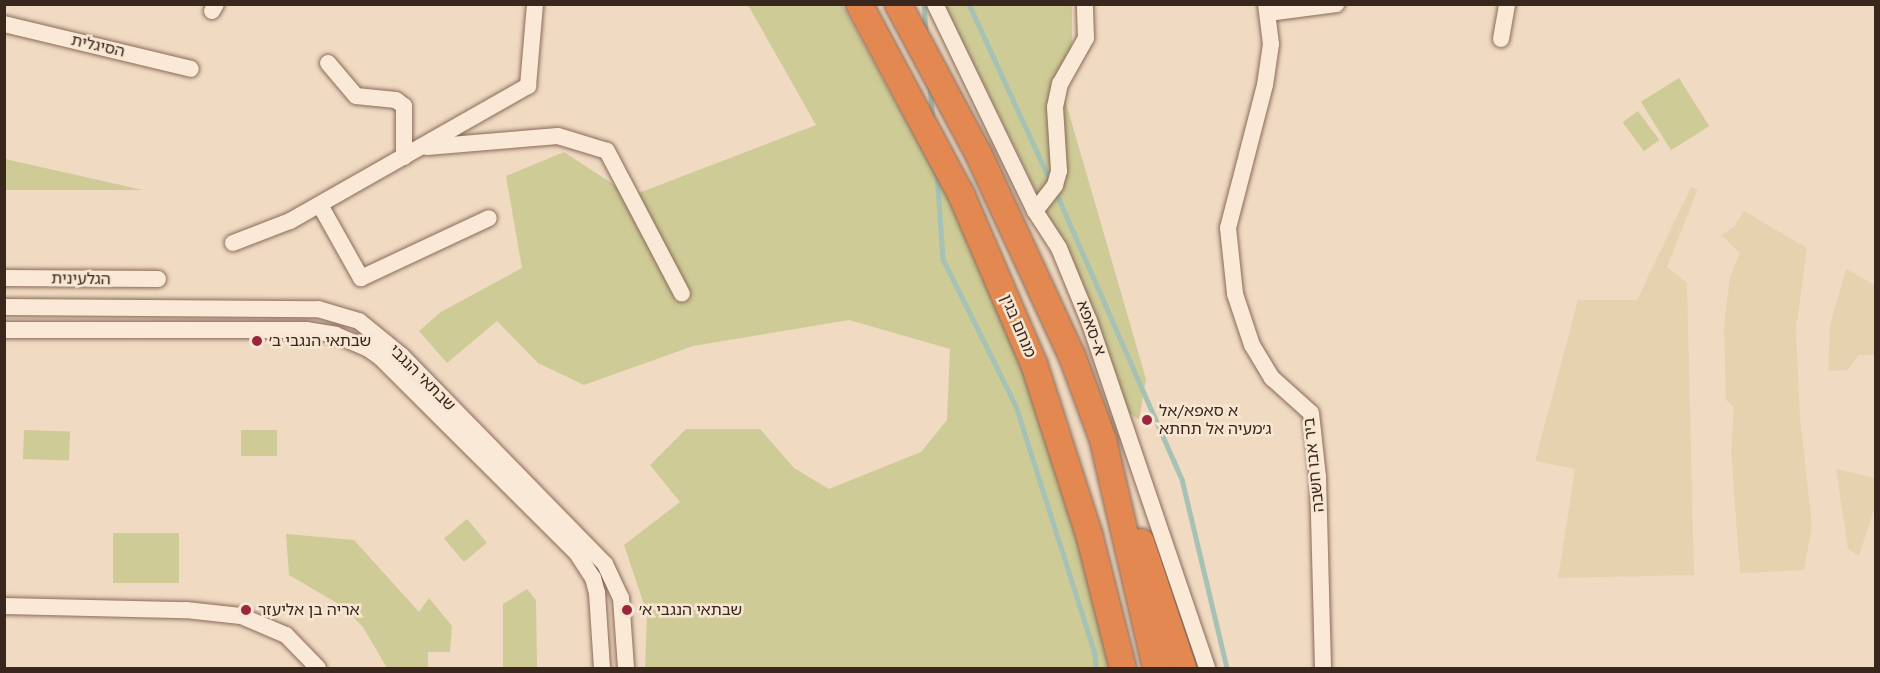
<!DOCTYPE html>
<meta charset="utf-8">
<style>
body{margin:0}
#map{position:relative;width:1880px;height:673px;overflow:hidden;background:#f0dac2;font-family:"Roboto Serif","Noto Sans Hebrew",serif}
div>[style]{position:absolute}
.farmland>*{inset:0;background:#e5d3af}
.green>*{inset:0;background:#cecb96;transform-origin:0 0}
.stream>*{height:4.5px;margin:-2.25px;padding:0 2.25px;transform-origin:2.25px;border-radius:2.25px;background:#a5c2b4}
.roads{filter:drop-shadow(0 0 2px #8a6a59) drop-shadow(0 0 2px #8a6a59)}
.minor>*{height:16px;margin:-8px;padding:0 8px;transform-origin:8px;border-radius:8px;background:#fae9d6}
.highway>*{height:26px;margin:-13px;padding:0 13px;transform-origin:13px;border-radius:13px;background:#e28850}
.dots>*{width:16px;height:16px;translate:-50% -50%;box-sizing:border-box;border:3px solid #f7e6d2;border-radius:50%}
span{translate:-50% -50%;white-space:nowrap;text-align:center;line-height:1.15;-webkit-text-stroke:5px #f7e6d2;paint-order:stroke}
.street-label{font-size:16px;color:#39261d}
.poi-label{font-size:16px;color:#39261d}
.left{translate:0 -50%;text-align:left}
.frame{position:absolute;inset:0;border:6px solid #39261d;pointer-events:none}
</style>
<div id="map">
<div class="farmland">
<i style="clip-path:polygon(1691px 187px,1698px 189px,1667px 267px,1687px 283px,1694px 575px,1558px 578px,1575px 469px,1535px 461px,1578px 300px,1637px 300px)"></i>
<i style="clip-path:polygon(1744px 211px,1807px 248px,1796px 329px,1800px 417px,1812px 526px,1804px 570px,1740px 573px,1731px 451px,1734px 407px,1726px 400px,1724px 326px,1730px 277px,1740px 253px,1721px 235px,1734px 227px)"></i>
<i style="clip-path:polygon(1846px 269px,1875px 285px,1875px 355px,1859px 355px,1848px 370px,1828px 371px,1830px 325px)"></i>
<i style="clip-path:polygon(1836px 469px,1875px 478px,1875px 506px,1859px 556px,1848px 549px)"></i>
</div>
<div class="green">
<i style="clip-path:polygon(748px 5px,842px 5px,949px 199px,1028px 365px,1125px 668px,645px 668px,647px 613px,624px 545px,680px 502px,650px 465px,686px 429px,760px 429px,794px 468px,829px 489px,921px 452px,947px 420px,950px 349px,849px 320px,693px 346px,584px 385px,538px 363px,497px 321px,447px 363px,419px 331px,441px 312px,522px 268px,506px 176px,564px 152px,631px 196px,816px 125px)"></i>
<i style="clip-path:polygon(945px 5px,1072px 5px,1072px 40px,1064px 96px,1146px 379px,1139px 420px,1127px 411px,1070px 261px)"></i>
<i style="left:1679px;top:78px;width:57px;height:45px;rotate:58deg"></i>
<i style="left:1638px;top:111px;width:36px;height:19px;rotate:54deg"></i>
<i style="clip-path:polygon(5px 159px,143px 190px,5px 190px)"></i>
<i style="left:24px;top:430px;width:46px;height:29px;rotate:2deg"></i>
<i style="left:241px;top:430px;width:36px;height:26px"></i>
<i style="left:467px;top:519px;width:31px;height:30px;rotate:50deg"></i>
<i style="left:179px;top:533px;width:50px;height:66px;rotate:90deg"></i>
<i style="clip-path:polygon(286px 534px,354px 540px,419px 612px,429px 598px,452px 626px,450px 652px,428px 652px,428px 668px,387px 668px,363px 627px,342px 606px,289px 575px)"></i>
<i style="clip-path:polygon(527px 589px,536px 600px,537px 668px,503px 668px,503px 604px)"></i>
</div>
<div class="stream">
<i style="left:924px;top:4px;width:29px;rotate:86deg"></i>
<i style="left:969px;top:4px;width:194px;rotate:65.3deg"></i>
<i style="left:930px;top:86px;width:34px;rotate:85deg"></i>
<i style="left:937px;top:173px;width:86px;rotate:86deg"></i>
<i style="left:943px;top:259px;width:164px;rotate:63.6deg"></i>
<i style="left:1016px;top:406px;width:260px;rotate:72.3deg"></i>
<i style="left:1095px;top:654px;width:14px;rotate:86deg"></i>
<i style="left:1055px;top:190px;width:316px;rotate:66.3deg"></i>
<i style="left:1182px;top:479px;width:194px;rotate:76.6deg"></i>
</div>
<div class="roads">
<div class="minor">
<i style="left:935px;top:4px;width:230px;rotate:64.2deg"></i>
<i style="left:1035px;top:211px;width:44px;rotate:57deg"></i>
<i style="left:1059px;top:248px;width:79px;rotate:67.7deg"></i>
<i style="left:1089px;top:321px;width:367px;rotate:71.2deg"></i>
<i style="left:1266px;top:4px;width:40px;rotate:82.9deg"></i>
<i style="left:1271px;top:44px;width:41px;rotate:98.3deg"></i>
<i style="left:1265px;top:85px;width:148px;rotate:104.5deg"></i>
<i style="left:1228px;top:228px;width:66px;rotate:83.9deg"></i>
<i style="left:1235px;top:294px;width:54px;rotate:71.6deg"></i>
<i style="left:1252px;top:345px;width:39px;rotate:59deg"></i>
<i style="left:1272px;top:378px;width:52px;rotate:41.9deg"></i>
<i style="left:1311px;top:413px;width:64px;rotate:83.8deg"></i>
<i style="left:1318px;top:477px;width:191px;rotate:88.5deg"></i>
<i style="left:212px;top:11px;width:8px;rotate:-60deg"></i>
<i style="left:1268px;top:13px;width:69px;rotate:-7.5deg"></i>
<i style="left:4px;top:24px;width:192px;rotate:13.5deg"></i>
<i style="left:1501px;top:39px;width:36px;rotate:-80deg"></i>
<i style="left:328px;top:63px;width:43px;rotate:49.7deg"></i>
<i style="left:356px;top:96px;width:40px;rotate:5.7deg"></i>
<i style="left:396px;top:100px;width:10px;rotate:37deg"></i>
<i style="left:404px;top:106px;width:51px;rotate:90deg"></i>
<i style="left:427px;top:147px;width:131px;rotate:-4.8deg"></i>
<i style="left:558px;top:136px;width:51px;rotate:17deg"></i>
<i style="left:607px;top:151px;width:161px;rotate:62.3deg"></i>
<i style="left:320px;top:205px;width:84px;rotate:60.7deg"></i>
<i style="left:361px;top:278px;width:141px;rotate:-25.1deg"></i>
<i style="left:1035px;top:211px;width:33px;rotate:-52deg"></i>
<i style="left:1055px;top:185px;width:15px;rotate:-74deg"></i>
<i style="left:1059px;top:171px;width:64px;rotate:-93.6deg"></i>
<i style="left:1055px;top:107px;width:24px;rotate:-78deg"></i>
<i style="left:1060px;top:84px;width:53px;rotate:-60.5deg"></i>
<i style="left:1086px;top:38px;width:34px;rotate:-92deg"></i>
<i style="left:233px;top:243px;width:61px;rotate:-21.1deg"></i>
<i style="left:290px;top:221px;width:274px;rotate:-29.6deg"></i>
<i style="left:528px;top:86px;width:82px;rotate:-85.1deg"></i>
<i style="left:4px;top:278px;width:154px;rotate:0.4deg"></i>
<i style="left:4px;top:307px;width:314px;rotate:0.4deg"></i>
<i style="left:318px;top:309px;width:43px;rotate:16.3deg"></i>
<i style="left:359px;top:321px;width:55px;rotate:39.1deg"></i>
<i style="left:402px;top:356px;width:291px;rotate:45.7deg"></i>
<i style="left:605px;top:564px;width:38px;rotate:65deg"></i>
<i style="left:621px;top:598px;width:70px;rotate:85.9deg"></i>
<i style="left:4px;top:330px;width:302px"></i>
<i style="left:306px;top:330px;width:30px;rotate:9deg"></i>
<i style="left:336px;top:335px;width:34px;rotate:23deg"></i>
<i style="left:367px;top:348px;width:16px;rotate:35deg"></i>
<i style="left:380px;top:357px;width:276px;rotate:44.9deg"></i>
<i style="left:576px;top:552px;width:31px;rotate:57deg"></i>
<i style="left:593px;top:578px;width:16px;rotate:75deg"></i>
<i style="left:597px;top:593px;width:75px;rotate:86.2deg"></i>
<i style="left:4px;top:606px;width:182px;rotate:1.3deg"></i>
<i style="left:186px;top:610px;width:55px;rotate:6.2deg"></i>
<i style="left:241px;top:616px;width:49px;rotate:22.9deg"></i>
<i style="left:286px;top:635px;width:46px;rotate:45.9deg"></i>
</div>
<div class="highway">
<i style="left:859px;top:4px;width:216px;rotate:61.8deg"></i>
<i style="left:961px;top:194px;width:185px;rotate:66.8deg"></i>
<i style="left:1034px;top:364px;width:179px;rotate:72.1deg"></i>
<i style="left:1089px;top:534px;width:138px;rotate:75.8deg"></i>
<i style="left:898px;top:4px;width:171px;rotate:61.8deg"></i>
<i style="left:979px;top:155px;width:221px;rotate:65.2deg"></i>
<i style="left:1072px;top:356px;width:90px;rotate:69.7deg"></i>
<i style="left:1103px;top:440px;width:234px;rotate:76.9deg"></i>
<i style="left:1141px;top:542px;width:133px;rotate:71.6deg"></i>
</div>
</div>
<div class="dots">
<i style="left:257px;top:341px;background:#9b273c"></i>
<i style="left:1147px;top:420px;background:#9b273c"></i>
<i style="left:246px;top:610px;background:#9b273c"></i>
<i style="left:627px;top:610px;background:#9b273c"></i>
</div>
<div class="street-label">
<span style="left:98px;top:46px;rotate:13deg">הסיגלית</span>
<span style="left:81px;top:279px;rotate:1deg">הגלעינית</span>
<span style="left:1018px;top:326px;rotate:67deg">מנחם בגין</span>
<span style="left:1091px;top:328px;rotate:70deg">א-סאפא</span>
<span style="left:422px;top:378px;rotate:45deg">שבתאי הנגבי</span>
<span style="left:1314px;top:465px;rotate:-96deg">ביר אבו חשבה</span>
</div>
<div class="poi-label">
<span class="left" style="left:269px;top:341px">שבתאי הנגבי ב׳</span>
<span class="left" style="left:1159px;top:420px">א סאפא/אל<br>ג׳מעיה אל תחתא</span>
<span class="left" style="left:258px;top:610px">אריה בן אליעזר</span>
<span class="left" style="left:639px;top:610px">שבתאי הנגבי א׳</span>
</div>
<div class="frame"></div>
</div>
